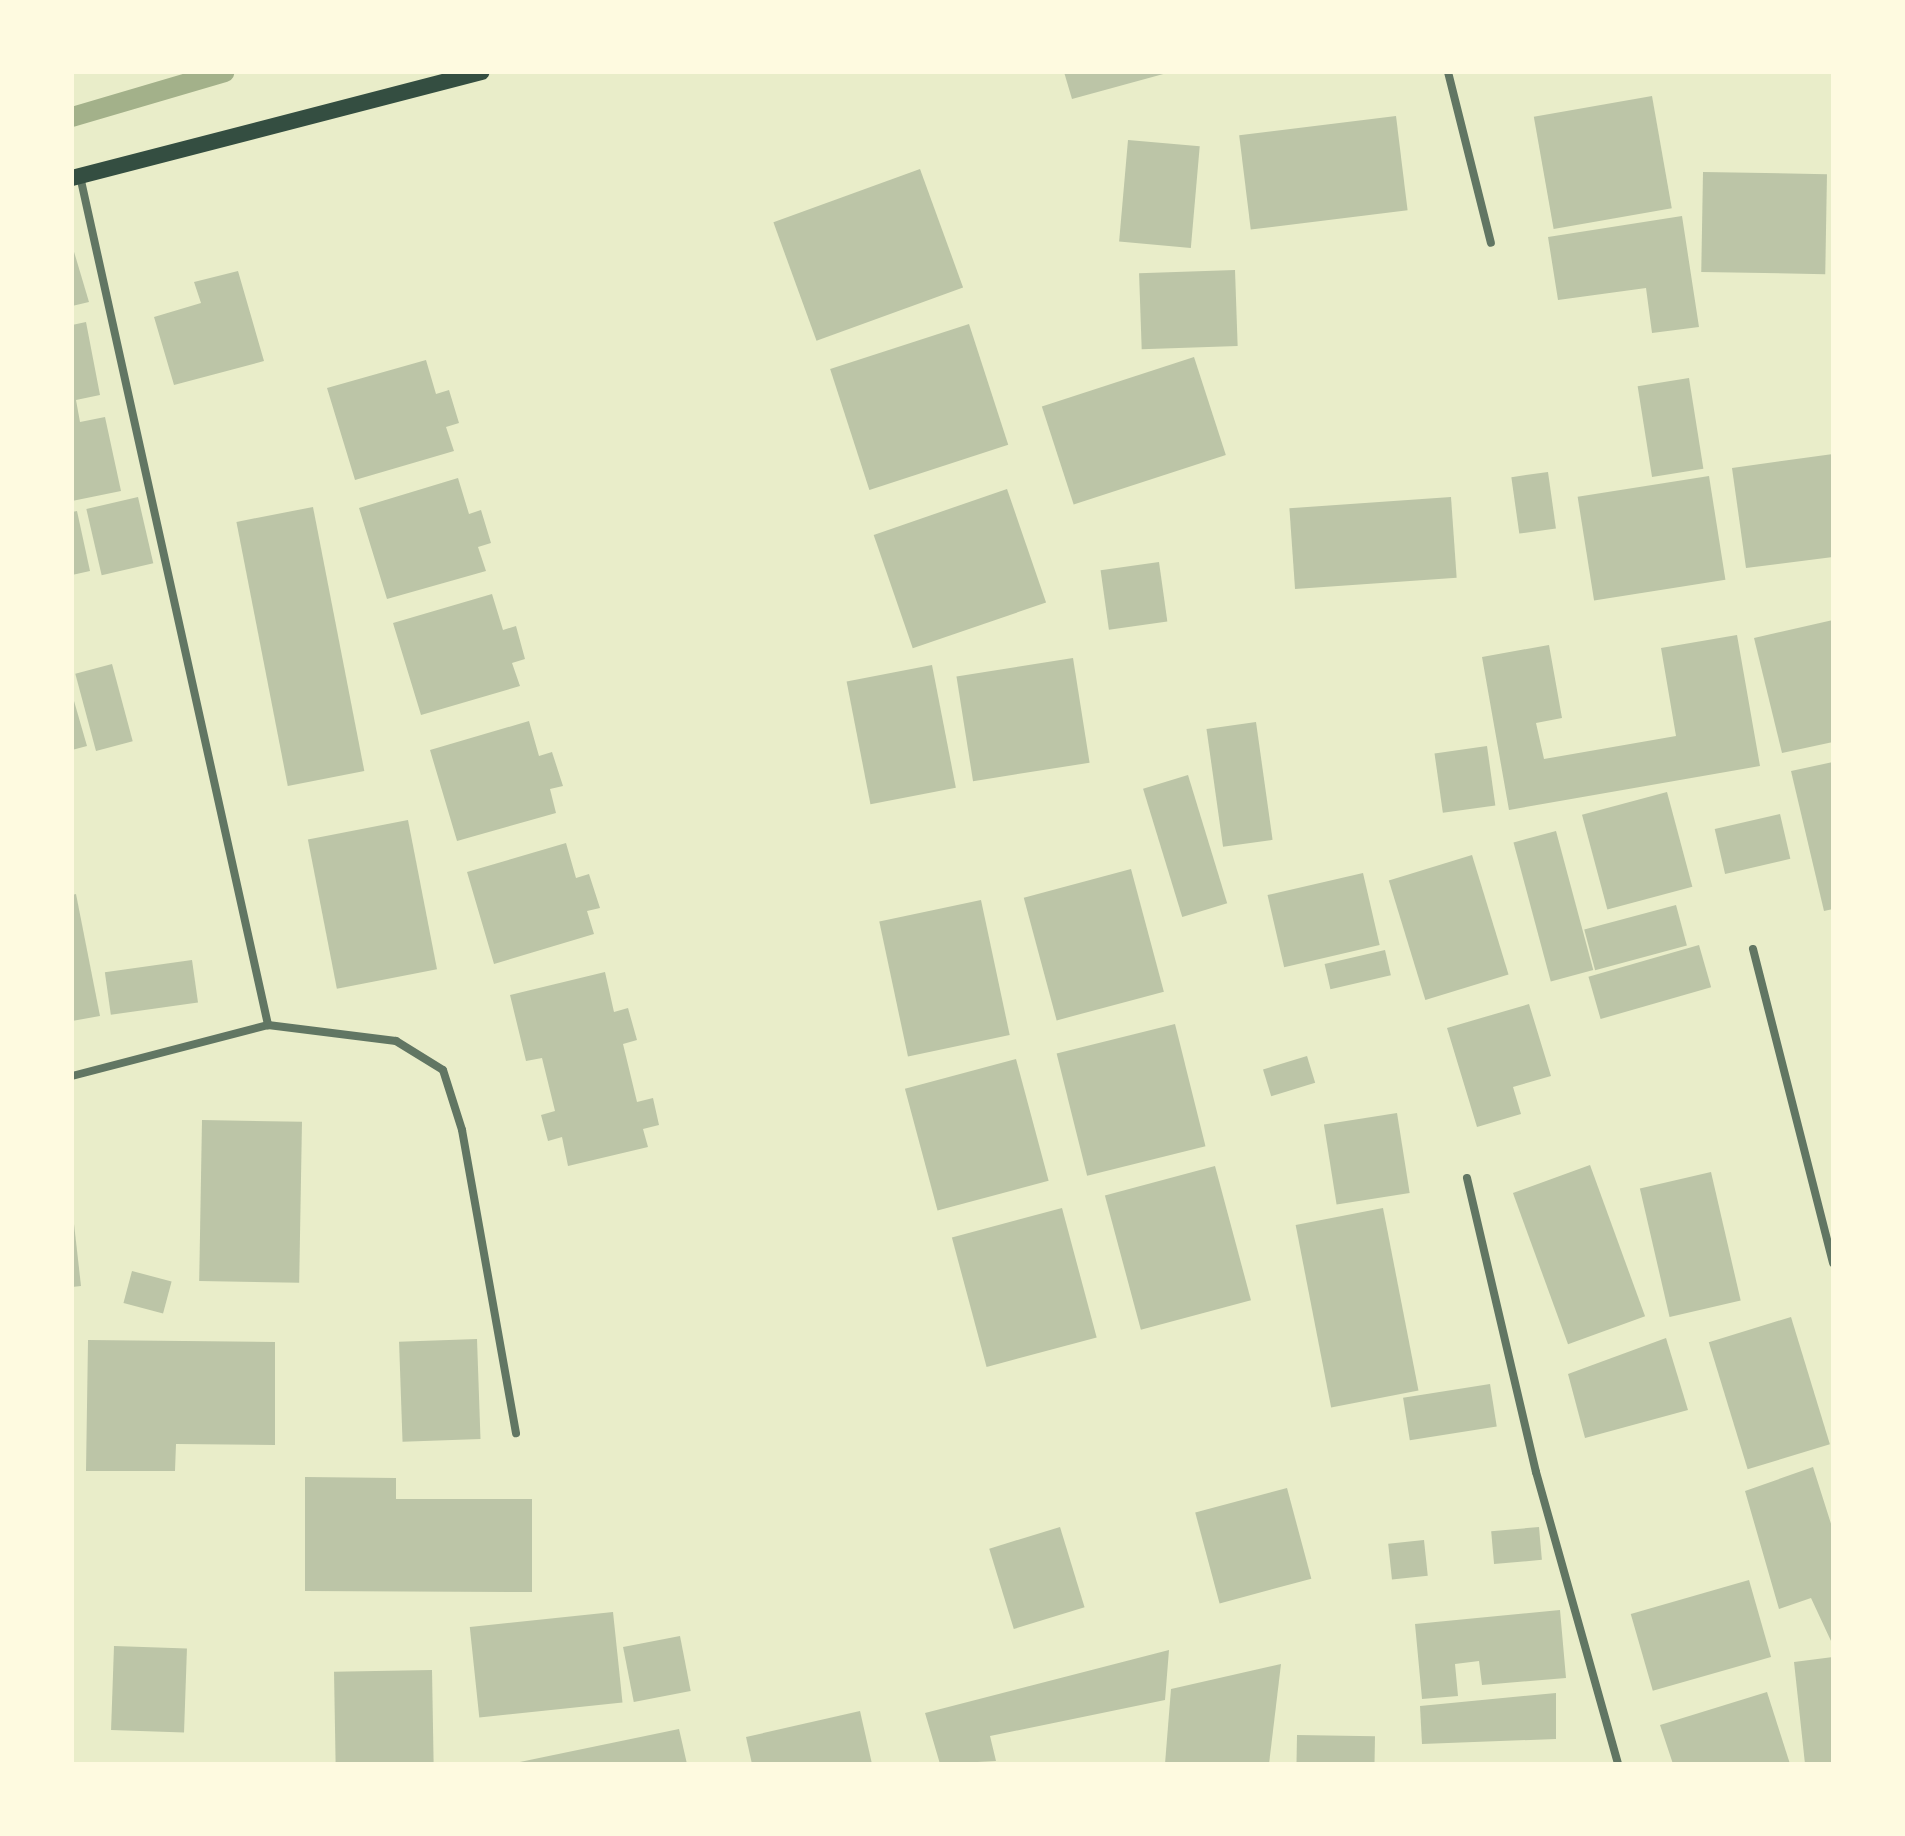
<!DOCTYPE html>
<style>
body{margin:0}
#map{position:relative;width:1905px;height:1836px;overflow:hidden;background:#e9edc9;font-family:"Roboto Condensed",sans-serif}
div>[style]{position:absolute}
.stream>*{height:20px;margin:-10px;padding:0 10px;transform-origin:10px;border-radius:10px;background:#a3b18a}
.building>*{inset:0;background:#bcc5a7;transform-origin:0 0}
.minor>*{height:8px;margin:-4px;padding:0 4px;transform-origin:4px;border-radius:4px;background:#617663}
.secondary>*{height:16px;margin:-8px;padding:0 8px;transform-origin:8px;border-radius:8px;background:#344e41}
span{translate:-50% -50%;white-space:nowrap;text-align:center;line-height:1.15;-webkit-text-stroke:8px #fefae0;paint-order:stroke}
.frame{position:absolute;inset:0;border:74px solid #fefae0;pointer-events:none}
</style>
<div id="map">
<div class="stream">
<i style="left:72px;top:117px;width:159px;rotate:-16.4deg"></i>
</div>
<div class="building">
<i style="clip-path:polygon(1064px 72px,1167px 72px,1167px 73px,1072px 99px)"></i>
<i style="left:1652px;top:96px;width:114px;height:120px;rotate:80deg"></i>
<i style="left:1396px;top:116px;width:95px;height:158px;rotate:83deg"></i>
<i style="left:1128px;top:140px;width:72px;height:102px;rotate:5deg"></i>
<i style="left:920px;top:169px;width:126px;height:156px;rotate:70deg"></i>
<i style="left:1703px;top:172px;width:124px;height:100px;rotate:1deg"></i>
<i style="clip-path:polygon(1682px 216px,1699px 327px,1652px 333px,1646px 288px,1558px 300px,1548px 237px)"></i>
<i style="clip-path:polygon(72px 245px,89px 302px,72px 306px)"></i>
<i style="left:1235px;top:270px;width:76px;height:96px;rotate:88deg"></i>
<i style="clip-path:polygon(238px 271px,264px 361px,174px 385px,154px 317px,201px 303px,194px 282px)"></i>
<i style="clip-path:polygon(86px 322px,100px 395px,76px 400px,80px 422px,105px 417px,121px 491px,72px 501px,72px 325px)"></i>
<i style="left:969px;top:324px;width:127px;height:146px;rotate:72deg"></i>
<i style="left:1194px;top:357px;width:103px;height:160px;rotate:72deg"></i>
<i style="clip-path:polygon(426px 360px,436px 394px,449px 390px,459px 423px,446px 427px,454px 451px,355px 480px,327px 388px)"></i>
<i style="left:1689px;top:378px;width:92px;height:52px;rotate:81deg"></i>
<i style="clip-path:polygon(1833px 454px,1833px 557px,1746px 568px,1732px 468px)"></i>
<i style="left:1548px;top:472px;width:57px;height:37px;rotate:82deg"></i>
<i style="left:1709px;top:476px;width:105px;height:133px;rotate:81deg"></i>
<i style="clip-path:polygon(458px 478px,469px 514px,481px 510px,491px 543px,478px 547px,486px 571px,387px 599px,359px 508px)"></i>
<i style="left:1007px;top:489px;width:120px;height:141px;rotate:71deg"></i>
<i style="left:138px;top:497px;width:68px;height:53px;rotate:77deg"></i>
<i style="left:1451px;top:497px;width:81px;height:162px;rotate:86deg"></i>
<i style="left:313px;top:507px;width:269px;height:78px;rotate:79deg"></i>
<i style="clip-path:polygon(77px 511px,90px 571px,72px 575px,72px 512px)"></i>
<i style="left:1159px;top:562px;width:60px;height:59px;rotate:82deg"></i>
<i style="clip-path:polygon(492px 594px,503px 630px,516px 626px,525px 659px,512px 663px,520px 686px,421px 715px,393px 623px)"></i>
<i style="clip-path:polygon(1833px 620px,1833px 742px,1782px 753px,1754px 638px)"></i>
<i style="clip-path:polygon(1737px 635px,1760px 766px,1509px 810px,1482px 657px,1549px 645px,1562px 718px,1536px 723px,1544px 759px,1676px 736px,1661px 648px)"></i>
<i style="left:1073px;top:658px;width:106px;height:118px;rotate:81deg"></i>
<i style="left:112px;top:664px;width:80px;height:38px;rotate:75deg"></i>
<i style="left:932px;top:665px;width:125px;height:87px;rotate:79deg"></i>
<i style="clip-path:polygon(72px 694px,87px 746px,72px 750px)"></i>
<i style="clip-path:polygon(529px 721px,539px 756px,552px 752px,563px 786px,550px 789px,556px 813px,457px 841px,430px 750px)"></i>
<i style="left:1256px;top:722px;width:119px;height:50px;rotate:82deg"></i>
<i style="left:1487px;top:746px;width:60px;height:53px;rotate:82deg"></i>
<i style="clip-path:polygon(1833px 762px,1833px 909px,1824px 911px,1791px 771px)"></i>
<i style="left:1188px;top:775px;width:134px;height:47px;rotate:73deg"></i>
<i style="left:1667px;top:792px;width:98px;height:88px;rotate:75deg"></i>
<i style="left:1780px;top:814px;width:46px;height:67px;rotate:77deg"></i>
<i style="left:408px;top:820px;width:152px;height:102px;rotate:79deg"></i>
<i style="left:1556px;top:831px;width:144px;height:44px;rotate:75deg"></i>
<i style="clip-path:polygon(566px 843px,576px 878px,589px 874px,600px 908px,587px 911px,594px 934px,494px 964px,467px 872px)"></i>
<i style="left:1472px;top:855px;width:125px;height:87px;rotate:73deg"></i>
<i style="left:1131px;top:869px;width:127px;height:111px;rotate:75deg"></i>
<i style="left:1363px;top:873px;width:74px;height:98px;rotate:77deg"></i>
<i style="clip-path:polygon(76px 894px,100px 1016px,72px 1021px,72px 895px)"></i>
<i style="left:981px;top:900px;width:138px;height:104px;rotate:78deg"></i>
<i style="left:1676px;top:905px;width:42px;height:95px;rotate:75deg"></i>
<i style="left:1699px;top:945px;width:44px;height:115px;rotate:74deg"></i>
<i style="left:1385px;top:950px;width:26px;height:62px;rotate:77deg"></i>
<i style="left:192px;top:960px;width:43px;height:88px;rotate:82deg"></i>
<i style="clip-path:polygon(605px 972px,614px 1012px,628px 1008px,637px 1040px,623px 1044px,637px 1102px,653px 1098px,659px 1125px,643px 1129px,648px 1147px,568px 1166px,562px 1137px,548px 1141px,541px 1115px,555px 1111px,542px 1058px,526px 1061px,510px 995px)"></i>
<i style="clip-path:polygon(1529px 1004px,1551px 1076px,1513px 1087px,1521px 1114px,1477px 1127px,1447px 1028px)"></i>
<i style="left:1175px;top:1024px;width:126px;height:122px;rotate:76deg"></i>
<i style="left:1307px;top:1056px;width:28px;height:46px;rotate:73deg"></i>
<i style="left:1016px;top:1059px;width:126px;height:115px;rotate:75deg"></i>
<i style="left:1397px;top:1113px;width:81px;height:74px;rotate:81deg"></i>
<i style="left:202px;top:1120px;width:100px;height:161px;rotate:1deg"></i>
<i style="left:1590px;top:1165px;width:161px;height:82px;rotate:70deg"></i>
<i style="left:1215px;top:1166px;width:139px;height:114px;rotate:75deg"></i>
<i style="left:1711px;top:1172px;width:132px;height:73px;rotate:77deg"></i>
<i style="clip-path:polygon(72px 1206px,81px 1286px,72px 1287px)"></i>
<i style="left:1062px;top:1208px;width:134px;height:114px;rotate:75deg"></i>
<i style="left:1383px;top:1208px;width:186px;height:89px;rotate:79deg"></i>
<i style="left:132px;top:1271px;width:41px;height:33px;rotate:15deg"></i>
<i style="left:1791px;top:1317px;width:133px;height:86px;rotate:73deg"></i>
<i style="clip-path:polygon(1666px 1338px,1688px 1410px,1585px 1438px,1568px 1374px)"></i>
<i style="left:477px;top:1339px;width:100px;height:78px;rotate:88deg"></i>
<i style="clip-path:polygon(88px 1340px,275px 1342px,275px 1445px,176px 1444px,175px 1471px,86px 1471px)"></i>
<i style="left:1490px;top:1384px;width:43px;height:88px;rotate:81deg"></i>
<i style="clip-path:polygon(1813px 1467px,1833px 1530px,1831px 1641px,1811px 1598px,1779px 1609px,1745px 1491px)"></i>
<i style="clip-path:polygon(305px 1477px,396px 1478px,396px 1499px,532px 1499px,532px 1592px,305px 1591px)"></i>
<i style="left:1287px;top:1488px;width:94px;height:95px;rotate:75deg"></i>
<i style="left:1060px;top:1527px;width:84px;height:74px;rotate:73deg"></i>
<i style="left:1539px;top:1527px;width:33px;height:48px;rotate:85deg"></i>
<i style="left:1424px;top:1540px;width:36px;height:36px;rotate:84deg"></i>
<i style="left:1749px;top:1580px;width:80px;height:123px;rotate:74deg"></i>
<i style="clip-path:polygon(1560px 1610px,1566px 1678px,1482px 1685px,1479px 1661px,1455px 1664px,1458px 1696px,1422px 1699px,1415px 1624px)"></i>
<i style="left:613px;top:1612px;width:91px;height:144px;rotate:84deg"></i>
<i style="left:680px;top:1636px;width:56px;height:58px;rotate:79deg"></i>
<i style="left:114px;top:1646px;width:73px;height:84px;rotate:2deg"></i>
<i style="clip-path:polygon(1169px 1650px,1165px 1700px,990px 1736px,996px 1761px,940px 1764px,925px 1713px)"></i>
<i style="clip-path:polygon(1833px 1657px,1833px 1764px,1805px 1764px,1794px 1662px)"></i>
<i style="clip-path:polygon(1281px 1664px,1269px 1764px,1165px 1764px,1171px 1689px)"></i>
<i style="left:432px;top:1670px;width:94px;height:98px;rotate:89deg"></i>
<i style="clip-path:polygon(1767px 1692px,1790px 1764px,1673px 1764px,1660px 1725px)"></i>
<i style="clip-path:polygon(1556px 1693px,1556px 1739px,1422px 1744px,1420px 1706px)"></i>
<i style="clip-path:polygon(860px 1711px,872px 1764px,752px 1764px,746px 1737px)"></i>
<i style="clip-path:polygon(679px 1729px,687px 1764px,516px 1764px,515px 1763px)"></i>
<i style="left:1297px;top:1735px;width:78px;height:29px;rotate:1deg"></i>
</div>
<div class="minor">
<i style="left:1448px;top:72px;width:176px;rotate:75.9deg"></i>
<i style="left:80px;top:176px;width:870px;rotate:77.51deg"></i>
<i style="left:1753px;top:949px;width:324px;rotate:75.7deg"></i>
<i style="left:72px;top:1076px;width:203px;rotate:-14.6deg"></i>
<i style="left:268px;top:1025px;width:129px;rotate:7.1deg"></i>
<i style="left:396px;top:1041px;width:55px;rotate:31.7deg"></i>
<i style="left:443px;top:1070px;width:63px;rotate:72.4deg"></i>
<i style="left:462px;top:1130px;width:308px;rotate:79.9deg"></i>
<i style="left:1467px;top:1178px;width:302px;rotate:76.8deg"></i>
<i style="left:1536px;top:1472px;width:303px;rotate:74.3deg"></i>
</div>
<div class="secondary">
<i style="left:72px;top:178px;width:423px;rotate:-14.5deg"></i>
</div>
<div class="frame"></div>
</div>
